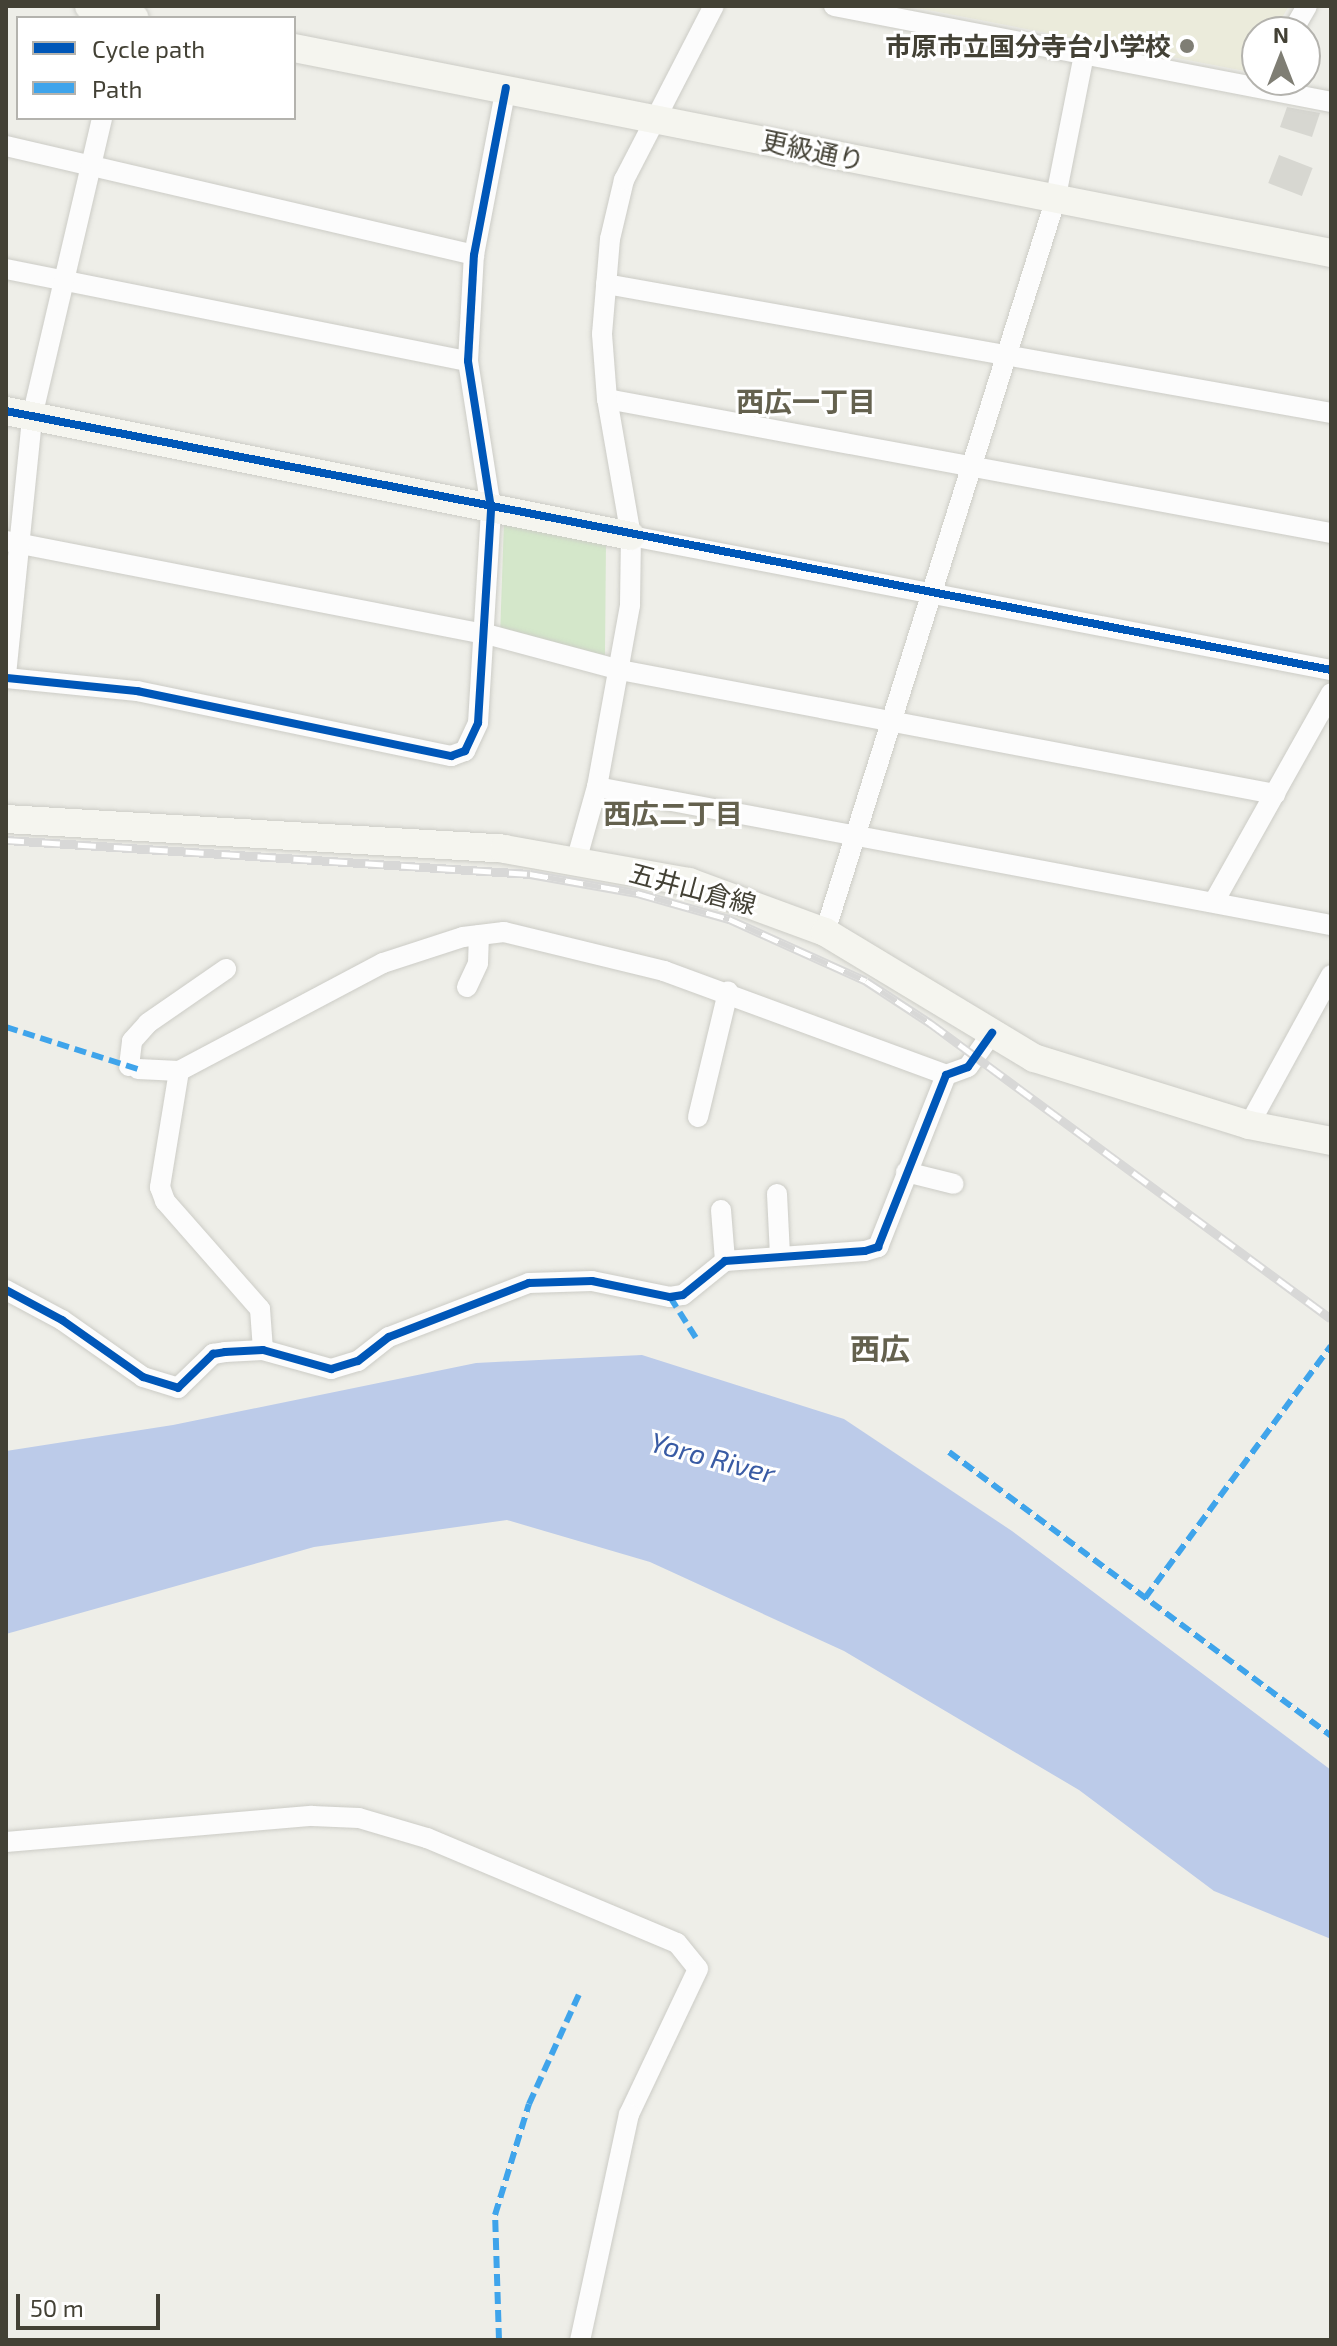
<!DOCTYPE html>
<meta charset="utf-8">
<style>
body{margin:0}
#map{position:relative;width:1337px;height:2346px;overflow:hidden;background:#eeeee8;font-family:"Exo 2","Noto Sans JP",sans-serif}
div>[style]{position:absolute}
.education>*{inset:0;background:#ebebdb}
.green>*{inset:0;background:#d4e7ca}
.water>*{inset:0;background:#bccbe9}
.building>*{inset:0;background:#d7d7d1;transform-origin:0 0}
.roads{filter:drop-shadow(0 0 2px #ccccc6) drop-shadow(0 0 2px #ccccc6)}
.street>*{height:20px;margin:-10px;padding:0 10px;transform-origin:10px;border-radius:10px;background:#fcfcfc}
.secondary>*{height:28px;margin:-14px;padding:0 14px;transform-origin:14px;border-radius:14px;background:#f5f5ef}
.rail>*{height:9px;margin-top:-4.5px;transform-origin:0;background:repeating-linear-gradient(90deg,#fff 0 18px,#d8d8d7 0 36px);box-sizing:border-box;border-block:2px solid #d8d8d7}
.quiet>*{height:6px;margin-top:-3px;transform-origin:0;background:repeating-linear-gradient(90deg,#3fa4eb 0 12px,transparent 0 18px)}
.cycleway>*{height:8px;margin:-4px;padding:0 4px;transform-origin:4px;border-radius:4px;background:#0057b8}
.dots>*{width:22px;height:22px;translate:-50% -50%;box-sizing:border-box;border:4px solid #fff;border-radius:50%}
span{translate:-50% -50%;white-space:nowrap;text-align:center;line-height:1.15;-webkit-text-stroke:6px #fff;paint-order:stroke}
.poi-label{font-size:26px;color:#434135;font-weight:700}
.right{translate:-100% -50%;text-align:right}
.street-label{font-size:26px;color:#434135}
.neighbourhood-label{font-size:28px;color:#64614e;font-weight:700}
.water-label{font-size:28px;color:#395ba4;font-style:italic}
.quarter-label{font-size:30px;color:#64614e;font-weight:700}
.frame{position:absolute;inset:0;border:8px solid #434135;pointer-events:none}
.legend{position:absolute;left:16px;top:16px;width:280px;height:104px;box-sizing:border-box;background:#fff;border:2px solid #b4b3ae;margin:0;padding:10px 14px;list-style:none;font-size:24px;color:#434135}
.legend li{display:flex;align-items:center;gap:16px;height:40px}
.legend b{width:40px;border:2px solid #b4b3ae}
.north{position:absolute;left:1241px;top:16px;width:80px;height:80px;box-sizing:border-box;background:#fff;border:2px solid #b4b3ae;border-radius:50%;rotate:0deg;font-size:22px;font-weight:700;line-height:32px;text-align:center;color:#434135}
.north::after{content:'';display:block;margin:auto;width:28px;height:36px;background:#7f7e74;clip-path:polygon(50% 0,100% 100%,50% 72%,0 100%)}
.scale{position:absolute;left:16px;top:2294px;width:144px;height:36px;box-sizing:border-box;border:4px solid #434135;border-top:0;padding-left:10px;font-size:24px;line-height:28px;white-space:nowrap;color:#434135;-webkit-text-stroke:6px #fff;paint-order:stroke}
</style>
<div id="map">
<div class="education">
<i style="clip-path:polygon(907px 6px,1289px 6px,1273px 32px,1257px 32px,1257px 60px,1250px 72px)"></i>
</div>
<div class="green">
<i style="clip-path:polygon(504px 522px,606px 542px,605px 655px,500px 636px)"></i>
</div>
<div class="water">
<i style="clip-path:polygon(642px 1355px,844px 1419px,1012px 1531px,1331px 1770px,1331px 1939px,1214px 1891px,1079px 1790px,844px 1651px,650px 1562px,507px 1520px,314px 1547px,6px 1634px,6px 1451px,173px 1425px,476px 1363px)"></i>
</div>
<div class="building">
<i style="clip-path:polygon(1287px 107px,1320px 113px,1312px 137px,1280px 127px)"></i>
<i style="left:1279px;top:155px;width:36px;height:30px;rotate:21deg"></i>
</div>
<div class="roads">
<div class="street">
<i style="left:834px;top:6px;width:506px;rotate:10.93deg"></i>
<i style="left:1292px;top:32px;width:30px;rotate:-60deg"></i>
<i style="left:6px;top:146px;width:481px;rotate:13.1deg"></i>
<i style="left:6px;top:269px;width:471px;rotate:11.3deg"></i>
<i style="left:606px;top:284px;width:736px;rotate:10.09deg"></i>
<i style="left:607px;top:399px;width:736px;rotate:10.49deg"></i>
<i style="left:631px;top:536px;width:713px;rotate:10.84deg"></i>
<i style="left:6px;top:541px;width:489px;rotate:11deg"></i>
<i style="left:486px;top:634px;width:139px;rotate:15deg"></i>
<i style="left:620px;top:670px;width:667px;rotate:10.72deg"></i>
<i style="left:6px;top:675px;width:259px;rotate:-84.2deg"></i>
<i style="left:32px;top:417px;width:307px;rotate:-76.8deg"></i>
<i style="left:6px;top:678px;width:132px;rotate:5.7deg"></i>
<i style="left:137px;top:691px;width:321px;rotate:11.7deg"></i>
<i style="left:451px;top:756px;width:15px;rotate:-20deg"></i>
<i style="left:465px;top:751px;width:31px;rotate:-65deg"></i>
<i style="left:478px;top:723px;width:215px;rotate:-86.5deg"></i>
<i style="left:491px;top:508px;width:149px;rotate:-98.9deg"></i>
<i style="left:468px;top:361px;width:106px;rotate:-86.8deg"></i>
<i style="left:474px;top:255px;width:170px;rotate:-79.2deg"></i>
<i style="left:597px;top:787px;width:747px;rotate:10.65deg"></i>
<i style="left:577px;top:858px;width:74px;rotate:-74.3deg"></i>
<i style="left:597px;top:787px;width:185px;rotate:-79.7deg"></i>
<i style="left:630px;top:605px;width:69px;rotate:-89.2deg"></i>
<i style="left:631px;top:536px;width:139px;rotate:-99.9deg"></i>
<i style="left:607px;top:399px;width:65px;rotate:-94.4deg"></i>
<i style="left:602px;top:334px;width:95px;rotate:-85.2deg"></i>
<i style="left:610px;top:239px;width:61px;rotate:-76.7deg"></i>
<i style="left:624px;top:180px;width:196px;rotate:-62.7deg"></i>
<i style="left:1215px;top:900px;width:237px;rotate:-60.7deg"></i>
<i style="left:825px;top:932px;width:766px;rotate:-72.53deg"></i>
<i style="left:1055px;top:201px;width:150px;rotate:-78.8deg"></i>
<i style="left:467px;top:987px;width:26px;rotate:-65deg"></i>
<i style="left:478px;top:963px;width:28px;rotate:-88deg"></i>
<i style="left:129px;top:1066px;width:25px;rotate:-83deg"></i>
<i style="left:132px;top:1041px;width:24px;rotate:-48deg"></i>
<i style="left:148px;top:1023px;width:95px;rotate:-34.7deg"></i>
<i style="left:138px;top:1069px;width:41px;rotate:2.8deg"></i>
<i style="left:179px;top:1071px;width:231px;rotate:-27.9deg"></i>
<i style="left:383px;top:963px;width:84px;rotate:-18deg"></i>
<i style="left:463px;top:937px;width:41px;rotate:-7deg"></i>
<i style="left:504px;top:932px;width:165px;rotate:13.7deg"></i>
<i style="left:664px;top:971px;width:301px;rotate:20.2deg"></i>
<i style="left:179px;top:1071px;width:118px;rotate:99.3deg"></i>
<i style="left:160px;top:1187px;width:15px;rotate:70deg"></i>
<i style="left:165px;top:1201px;width:144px;rotate:48.7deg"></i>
<i style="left:260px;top:1309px;width:41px;rotate:85.8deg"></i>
<i style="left:698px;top:1117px;width:129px;rotate:-76.5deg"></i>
<i style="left:1249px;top:1125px;width:171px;rotate:-61.3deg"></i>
<i style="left:906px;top:1172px;width:49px;rotate:14deg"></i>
<i style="left:777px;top:1194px;width:62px;rotate:87.2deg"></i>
<i style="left:721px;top:1210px;width:51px;rotate:85.5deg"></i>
<i style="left:6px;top:1290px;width:64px;rotate:28.2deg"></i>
<i style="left:62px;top:1320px;width:99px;rotate:35.1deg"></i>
<i style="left:143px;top:1377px;width:37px;rotate:17deg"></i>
<i style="left:178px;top:1388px;width:49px;rotate:-44.2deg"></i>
<i style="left:213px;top:1354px;width:12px;rotate:-9deg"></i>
<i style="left:225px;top:1352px;width:38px;rotate:-3deg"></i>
<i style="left:263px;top:1350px;width:71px;rotate:15.6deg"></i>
<i style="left:331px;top:1369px;width:28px;rotate:-17deg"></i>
<i style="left:358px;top:1361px;width:39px;rotate:-38deg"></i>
<i style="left:389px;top:1337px;width:150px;rotate:-21.1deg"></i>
<i style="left:529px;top:1283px;width:63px;rotate:-1.8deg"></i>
<i style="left:592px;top:1281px;width:80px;rotate:11.6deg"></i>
<i style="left:670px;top:1297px;width:13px;rotate:-9deg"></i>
<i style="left:683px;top:1295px;width:54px;rotate:-39deg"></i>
<i style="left:725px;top:1261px;width:140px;rotate:-4.1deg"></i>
<i style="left:865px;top:1251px;width:14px;rotate:-17deg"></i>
<i style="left:878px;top:1247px;width:185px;rotate:-68.4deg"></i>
<i style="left:946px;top:1075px;width:23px;rotate:-20deg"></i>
<i style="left:968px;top:1067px;width:42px;rotate:-54.8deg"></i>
<i style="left:6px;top:1842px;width:307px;rotate:-4.9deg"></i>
<i style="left:312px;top:1816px;width:47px;rotate:2.4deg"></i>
<i style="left:359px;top:1818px;width:71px;rotate:16.4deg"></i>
<i style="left:427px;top:1838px;width:271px;rotate:22.8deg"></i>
<i style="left:677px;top:1943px;width:33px;rotate:51deg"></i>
<i style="left:698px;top:1969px;width:161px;rotate:115.4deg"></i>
<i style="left:629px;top:2114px;width:231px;rotate:102.2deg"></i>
</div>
<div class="secondary">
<i style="left:89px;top:6px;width:47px;rotate:14.9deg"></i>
<i style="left:294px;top:48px;width:1057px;rotate:11.18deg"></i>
<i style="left:6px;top:411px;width:637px;rotate:11.31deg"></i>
<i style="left:6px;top:819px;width:499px;rotate:3.4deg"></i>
<i style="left:504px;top:849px;width:188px;rotate:10.1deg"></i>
<i style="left:689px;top:882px;width:145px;rotate:20.2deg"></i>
<i style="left:825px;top:932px;width:244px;rotate:31.1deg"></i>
<i style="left:1034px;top:1058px;width:225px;rotate:17.3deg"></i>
<i style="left:1249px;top:1125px;width:84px;rotate:11deg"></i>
</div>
</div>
<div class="rail">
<i style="left:6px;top:840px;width:525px;rotate:3.71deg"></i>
<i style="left:530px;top:874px;width:109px;rotate:10.1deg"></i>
<i style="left:637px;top:893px;width:96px;rotate:15.8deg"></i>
<i style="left:729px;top:919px;width:150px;rotate:24.3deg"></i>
<i style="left:866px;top:981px;width:77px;rotate:33.3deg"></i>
<i style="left:930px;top:1023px;width:498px;rotate:36.4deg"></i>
</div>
<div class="quiet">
<i style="left:6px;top:1027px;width:139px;rotate:17.7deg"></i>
<i style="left:670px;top:1297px;width:49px;rotate:57.6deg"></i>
<i style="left:949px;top:1452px;width:476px;rotate:36.6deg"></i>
<i style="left:1145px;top:1598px;width:313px;rotate:-53.6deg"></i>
<i style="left:499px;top:2340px;width:125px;rotate:-91.8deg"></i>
<i style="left:495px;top:2215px;width:116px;rotate:-73deg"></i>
<i style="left:529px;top:2104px;width:125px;rotate:-65.5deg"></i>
</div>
<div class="cycleway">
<i style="left:6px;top:411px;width:1350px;rotate:11.06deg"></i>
<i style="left:6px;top:678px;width:132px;rotate:5.7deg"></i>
<i style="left:137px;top:691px;width:321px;rotate:11.7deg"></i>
<i style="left:451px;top:756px;width:15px;rotate:-20deg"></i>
<i style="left:465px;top:751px;width:31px;rotate:-65deg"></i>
<i style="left:478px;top:723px;width:215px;rotate:-86.5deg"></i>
<i style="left:491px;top:508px;width:149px;rotate:-98.9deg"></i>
<i style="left:468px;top:361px;width:106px;rotate:-86.8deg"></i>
<i style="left:474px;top:255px;width:170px;rotate:-79.2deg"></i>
<i style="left:6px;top:1290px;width:64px;rotate:28.2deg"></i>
<i style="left:62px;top:1320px;width:99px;rotate:35.1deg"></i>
<i style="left:143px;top:1377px;width:37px;rotate:17deg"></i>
<i style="left:178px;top:1388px;width:49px;rotate:-44.2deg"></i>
<i style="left:213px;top:1354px;width:12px;rotate:-9deg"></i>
<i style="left:225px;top:1352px;width:38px;rotate:-3deg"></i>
<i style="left:263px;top:1350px;width:71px;rotate:15.6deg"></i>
<i style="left:331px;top:1369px;width:28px;rotate:-17deg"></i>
<i style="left:358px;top:1361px;width:39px;rotate:-38deg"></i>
<i style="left:389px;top:1337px;width:150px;rotate:-21.1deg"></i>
<i style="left:529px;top:1283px;width:63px;rotate:-1.8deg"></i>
<i style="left:592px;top:1281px;width:80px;rotate:11.6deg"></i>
<i style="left:670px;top:1297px;width:13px;rotate:-9deg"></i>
<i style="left:683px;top:1295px;width:54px;rotate:-39deg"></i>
<i style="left:725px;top:1261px;width:140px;rotate:-4.1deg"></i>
<i style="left:865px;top:1251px;width:14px;rotate:-17deg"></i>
<i style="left:878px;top:1247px;width:185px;rotate:-68.4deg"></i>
<i style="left:946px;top:1075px;width:23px;rotate:-20deg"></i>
<i style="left:968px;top:1067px;width:42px;rotate:-54.8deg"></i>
</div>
<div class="dots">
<i style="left:1187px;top:46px;background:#7f7e74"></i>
</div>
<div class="poi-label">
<span class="right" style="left:1171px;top:46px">市原市立国分寺台小学校</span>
</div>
<div class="street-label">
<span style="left:813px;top:150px;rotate:12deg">更級通り</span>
<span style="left:693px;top:888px;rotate:15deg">五井山倉線</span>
</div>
<div class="neighbourhood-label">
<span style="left:806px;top:401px">西広一丁目</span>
<span style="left:673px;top:813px">西広二丁目</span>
</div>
<div class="water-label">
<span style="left:713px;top:1457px;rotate:15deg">Yoro River</span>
</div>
<div class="quarter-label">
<span style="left:880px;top:1348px">西広</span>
</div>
<div class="frame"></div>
<ul class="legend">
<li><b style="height:10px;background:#0057b8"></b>Cycle path</li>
<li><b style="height:10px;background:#3fa4eb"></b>Path</li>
</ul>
<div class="north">N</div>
<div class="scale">50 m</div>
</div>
